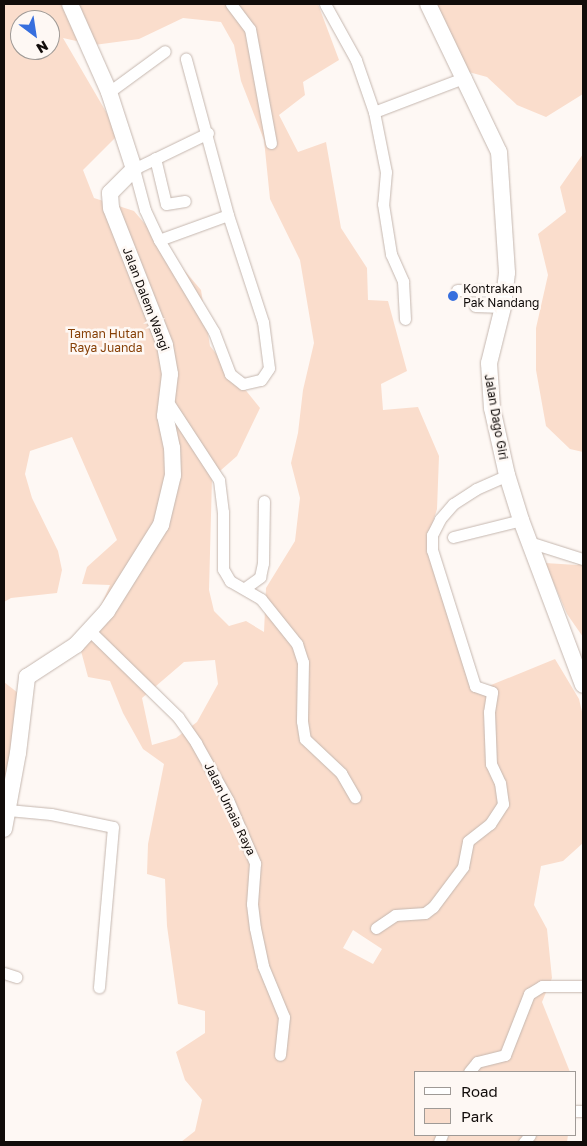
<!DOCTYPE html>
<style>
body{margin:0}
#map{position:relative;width:587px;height:1146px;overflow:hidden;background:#fef8f4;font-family:"Golos Text",sans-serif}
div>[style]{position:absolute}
.green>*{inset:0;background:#faddcc}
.roads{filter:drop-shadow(0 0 1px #c5b7af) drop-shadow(0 0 1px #c5b7af)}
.street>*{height:11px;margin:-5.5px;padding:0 5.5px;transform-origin:5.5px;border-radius:5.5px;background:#fff}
.secondary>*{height:16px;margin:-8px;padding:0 8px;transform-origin:8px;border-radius:8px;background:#fff}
.dots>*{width:14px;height:14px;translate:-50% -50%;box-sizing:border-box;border:2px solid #fef8f4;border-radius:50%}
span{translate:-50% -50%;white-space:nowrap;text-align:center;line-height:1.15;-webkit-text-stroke:5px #fef8f4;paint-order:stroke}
.poi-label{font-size:12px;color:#110c0a}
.left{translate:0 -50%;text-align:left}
.street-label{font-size:12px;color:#110c0a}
.park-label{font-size:12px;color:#874108}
.frame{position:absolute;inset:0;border:5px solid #110c0a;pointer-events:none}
.legend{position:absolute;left:414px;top:1071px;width:162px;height:65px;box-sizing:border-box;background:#fef8f4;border:1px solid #9f9a96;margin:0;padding:6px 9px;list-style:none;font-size:15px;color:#110c0a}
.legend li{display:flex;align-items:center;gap:10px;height:25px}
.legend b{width:25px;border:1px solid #9f9a96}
.north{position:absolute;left:10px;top:10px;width:50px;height:50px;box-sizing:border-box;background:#fef8f4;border:1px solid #9f9a96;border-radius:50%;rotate:149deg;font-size:14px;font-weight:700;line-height:20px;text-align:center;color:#110c0a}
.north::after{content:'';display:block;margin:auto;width:18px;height:22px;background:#376fde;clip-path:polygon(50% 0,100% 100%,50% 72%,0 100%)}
</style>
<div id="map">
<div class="green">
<i style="clip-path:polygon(evenodd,4px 4px,318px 4px,339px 60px,303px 82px,305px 95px,279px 115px,298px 152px,326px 142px,341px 228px,367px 268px,368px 300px,388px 301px,407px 371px,381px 384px,383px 410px,418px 407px,439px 456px,437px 509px,429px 535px,474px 692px,555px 659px,579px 699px,583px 716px,583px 843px,563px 861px,541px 866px,534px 905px,547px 929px,552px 978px,542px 1002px,570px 1072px,416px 1072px,416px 1135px,568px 1135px,567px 1142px,181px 1142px,195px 1131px,202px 1100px,185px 1080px,176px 1052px,205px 1033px,205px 1011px,178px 1004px,167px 926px,165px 879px,147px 874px,148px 844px,164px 764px,143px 749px,123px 713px,110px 681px,88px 677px,81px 651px,110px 585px,82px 584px,87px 567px,117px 540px,72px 437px,30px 451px,25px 474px,32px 498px,58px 551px,62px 570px,57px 593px,11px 598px,4px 602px,4px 4px,183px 18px,221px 22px,234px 45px,241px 81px,264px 140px,270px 199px,300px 260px,314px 343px,303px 390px,298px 433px,291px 463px,300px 498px,295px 541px,266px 588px,264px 632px,246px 621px,229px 626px,214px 611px,209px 590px,212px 478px,237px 456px,260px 408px,210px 346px,201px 290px,134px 211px,94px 198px,83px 170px,119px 134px,63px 38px,94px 45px,139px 39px,183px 18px,4px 4px,20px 20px,50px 20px,50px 50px,20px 50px,20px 20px,4px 4px,215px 660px,218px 684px,197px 722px,176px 738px,152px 745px,142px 698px,184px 662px,215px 660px,4px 4px,353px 930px,382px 949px,373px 964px,343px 948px,353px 930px)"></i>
<i style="clip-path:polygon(430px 4px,583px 4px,583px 94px,546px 117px,517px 105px,487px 77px,465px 71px)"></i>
<i style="clip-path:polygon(583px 154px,583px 452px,570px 449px,546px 426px,536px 370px,536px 328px,548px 275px,538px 234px,566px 212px,560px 187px)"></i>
<i style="clip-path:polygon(583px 561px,583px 637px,567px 614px,545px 563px,577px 565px)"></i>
<i style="clip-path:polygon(4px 682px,18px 693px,16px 743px,4px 786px)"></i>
</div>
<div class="roads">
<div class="street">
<i style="left:231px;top:4px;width:31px;rotate:53deg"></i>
<i style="left:250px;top:29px;width:116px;rotate:79.6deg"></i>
<i style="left:325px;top:4px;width:64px;rotate:61deg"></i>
<i style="left:356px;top:60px;width:55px;rotate:70.9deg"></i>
<i style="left:374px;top:112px;width:61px;rotate:78.7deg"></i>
<i style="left:386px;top:172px;width:32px;rotate:95deg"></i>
<i style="left:383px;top:204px;width:51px;rotate:80.9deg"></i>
<i style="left:391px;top:254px;width:30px;rotate:66deg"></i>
<i style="left:403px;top:281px;width:38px;rotate:87deg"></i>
<i style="left:109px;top:92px;width:69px;rotate:-36.2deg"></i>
<i style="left:374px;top:112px;width:98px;rotate:-20.8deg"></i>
<i style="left:208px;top:133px;width:82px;rotate:154.1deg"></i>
<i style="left:134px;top:169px;width:42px;rotate:75deg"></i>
<i style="left:145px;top:210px;width:33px;rotate:65deg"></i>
<i style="left:159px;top:240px;width:73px;rotate:-19.9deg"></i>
<i style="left:155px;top:158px;width:47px;rotate:76.6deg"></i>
<i style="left:166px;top:204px;width:19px;rotate:-9deg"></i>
<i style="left:159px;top:240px;width:107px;rotate:59.1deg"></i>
<i style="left:214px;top:332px;width:45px;rotate:69.1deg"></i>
<i style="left:230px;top:374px;width:16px;rotate:38deg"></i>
<i style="left:243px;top:384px;width:18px;rotate:-13deg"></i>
<i style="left:261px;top:380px;width:14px;rotate:-56deg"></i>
<i style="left:269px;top:368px;width:46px;rotate:-97.4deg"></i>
<i style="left:263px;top:322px;width:113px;rotate:-108.1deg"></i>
<i style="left:228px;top:215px;width:162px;rotate:-105.1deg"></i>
<i style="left:457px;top:290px;width:48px;rotate:1.2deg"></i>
<i style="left:475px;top:306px;width:28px;rotate:2deg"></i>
<i style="left:166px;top:399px;width:97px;rotate:56.8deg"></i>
<i style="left:219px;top:480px;width:32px;rotate:83deg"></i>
<i style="left:223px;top:512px;width:57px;rotate:90deg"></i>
<i style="left:223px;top:569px;width:14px;rotate:60deg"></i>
<i style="left:230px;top:581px;width:36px;rotate:30deg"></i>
<i style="left:261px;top:599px;width:58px;rotate:51.3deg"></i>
<i style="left:297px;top:644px;width:19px;rotate:72deg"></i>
<i style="left:303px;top:662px;width:59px;rotate:91deg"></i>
<i style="left:302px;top:721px;width:18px;rotate:81deg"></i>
<i style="left:305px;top:739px;width:50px;rotate:43.4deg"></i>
<i style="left:341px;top:773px;width:28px;rotate:60deg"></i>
<i style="left:453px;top:537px;width:70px;rotate:-14deg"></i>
<i style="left:529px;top:542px;width:57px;rotate:17.5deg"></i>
<i style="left:245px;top:588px;width:19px;rotate:-36deg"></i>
<i style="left:260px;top:577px;width:14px;rotate:-78deg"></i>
<i style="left:263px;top:563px;width:62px;rotate:-89.1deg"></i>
<i style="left:91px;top:632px;width:122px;rotate:44.3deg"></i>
<i style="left:178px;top:717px;width:32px;rotate:55deg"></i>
<i style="left:196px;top:743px;width:65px;rotate:60.7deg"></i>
<i style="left:228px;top:800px;width:69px;rotate:66.8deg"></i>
<i style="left:255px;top:863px;width:41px;rotate:94.2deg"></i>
<i style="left:252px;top:904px;width:24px;rotate:83deg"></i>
<i style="left:255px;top:928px;width:39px;rotate:78deg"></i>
<i style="left:263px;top:966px;width:55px;rotate:67.6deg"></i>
<i style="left:284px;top:1017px;width:38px;rotate:96deg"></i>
<i style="left:8px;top:810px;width:43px;rotate:5.3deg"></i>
<i style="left:51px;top:814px;width:63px;rotate:11.8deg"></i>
<i style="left:113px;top:827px;width:161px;rotate:95deg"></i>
<i style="left:376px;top:928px;width:23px;rotate:-34deg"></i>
<i style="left:395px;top:915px;width:30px;rotate:-4deg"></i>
<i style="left:425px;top:913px;width:10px;rotate:-37deg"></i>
<i style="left:433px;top:907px;width:50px;rotate:-53.1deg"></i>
<i style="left:463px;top:867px;width:26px;rotate:-79deg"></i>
<i style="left:468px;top:841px;width:28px;rotate:-38deg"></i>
<i style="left:490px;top:824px;width:24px;rotate:-57deg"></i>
<i style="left:503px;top:804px;width:21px;rotate:-98deg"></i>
<i style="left:500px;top:783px;width:21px;rotate:-115deg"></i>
<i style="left:491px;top:764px;width:52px;rotate:-92.2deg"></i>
<i style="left:489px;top:712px;width:20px;rotate:-81deg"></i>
<i style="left:492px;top:692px;width:18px;rotate:-161deg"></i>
<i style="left:475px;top:686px;width:143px;rotate:-107.5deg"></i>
<i style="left:432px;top:550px;width:15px;rotate:-90deg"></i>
<i style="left:432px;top:535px;width:18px;rotate:-63deg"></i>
<i style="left:440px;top:519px;width:20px;rotate:-49deg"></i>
<i style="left:453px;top:504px;width:27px;rotate:-33deg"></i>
<i style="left:476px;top:489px;width:34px;rotate:-24deg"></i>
<i style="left:4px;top:973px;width:13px;rotate:18deg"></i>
<i style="left:469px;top:1072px;width:13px;rotate:-51deg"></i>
<i style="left:477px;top:1062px;width:29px;rotate:-14deg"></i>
<i style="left:505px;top:1055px;width:66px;rotate:-68.5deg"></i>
<i style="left:529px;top:994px;width:15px;rotate:-32deg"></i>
<i style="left:542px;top:986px;width:41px"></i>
<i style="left:576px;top:1111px;width:7px"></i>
<i style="left:439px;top:1142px;width:8px;rotate:-67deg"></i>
<i style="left:524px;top:1142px;width:9px;rotate:-49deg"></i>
</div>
<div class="secondary">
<i style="left:428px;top:4px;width:164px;rotate:64.4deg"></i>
<i style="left:499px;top:152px;width:121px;rotate:86.2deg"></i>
<i style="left:507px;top:273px;width:34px;rotate:97deg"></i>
<i style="left:503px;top:307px;width:58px;rotate:104deg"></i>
<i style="left:489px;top:363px;width:45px;rotate:86.2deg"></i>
<i style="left:492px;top:408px;width:69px;rotate:77.4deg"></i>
<i style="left:507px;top:475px;width:47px;rotate:72.7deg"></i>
<i style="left:521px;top:520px;width:176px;rotate:69.4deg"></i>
<i style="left:4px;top:829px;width:77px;rotate:-79.6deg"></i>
<i style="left:18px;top:753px;width:77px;rotate:-83.2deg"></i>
<i style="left:27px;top:677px;width:59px;rotate:-33.1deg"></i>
<i style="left:76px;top:645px;width:46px;rotate:-47.6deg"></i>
<i style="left:107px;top:611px;width:102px;rotate:-57.9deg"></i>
<i style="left:161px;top:525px;width:51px;rotate:-76.5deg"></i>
<i style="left:173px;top:475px;width:27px;rotate:-92deg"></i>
<i style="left:172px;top:448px;width:33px;rotate:-102deg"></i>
<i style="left:165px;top:416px;width:42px;rotate:-83.2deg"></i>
<i style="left:170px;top:374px;width:29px;rotate:-100deg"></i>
<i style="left:165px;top:345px;width:147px;rotate:-111.5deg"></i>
<i style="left:111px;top:208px;width:15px;rotate:-94deg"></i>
<i style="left:110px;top:193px;width:34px;rotate:-45deg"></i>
<i style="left:134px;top:169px;width:81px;rotate:-108deg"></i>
<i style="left:109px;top:92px;width:96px;rotate:-113.9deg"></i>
</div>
</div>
<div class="dots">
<i style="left:453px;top:296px;background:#376fde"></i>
</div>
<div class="poi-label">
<span class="left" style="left:463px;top:296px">Kontrakan<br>Pak Nandang</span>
</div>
<div class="street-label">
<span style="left:146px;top:299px;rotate:69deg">Jalan Dalem Wangi</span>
<span style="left:496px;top:417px;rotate:80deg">Jalan Dago Giri</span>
<span style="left:230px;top:809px;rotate:64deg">Jalan Umaia Raya</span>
</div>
<div class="park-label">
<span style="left:106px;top:341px">Taman Hutan<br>Raya Juanda</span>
</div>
<div class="frame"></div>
<ul class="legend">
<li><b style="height:6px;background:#fff"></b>Road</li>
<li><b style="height:14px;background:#faddcc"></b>Park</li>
</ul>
<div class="north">N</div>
</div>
